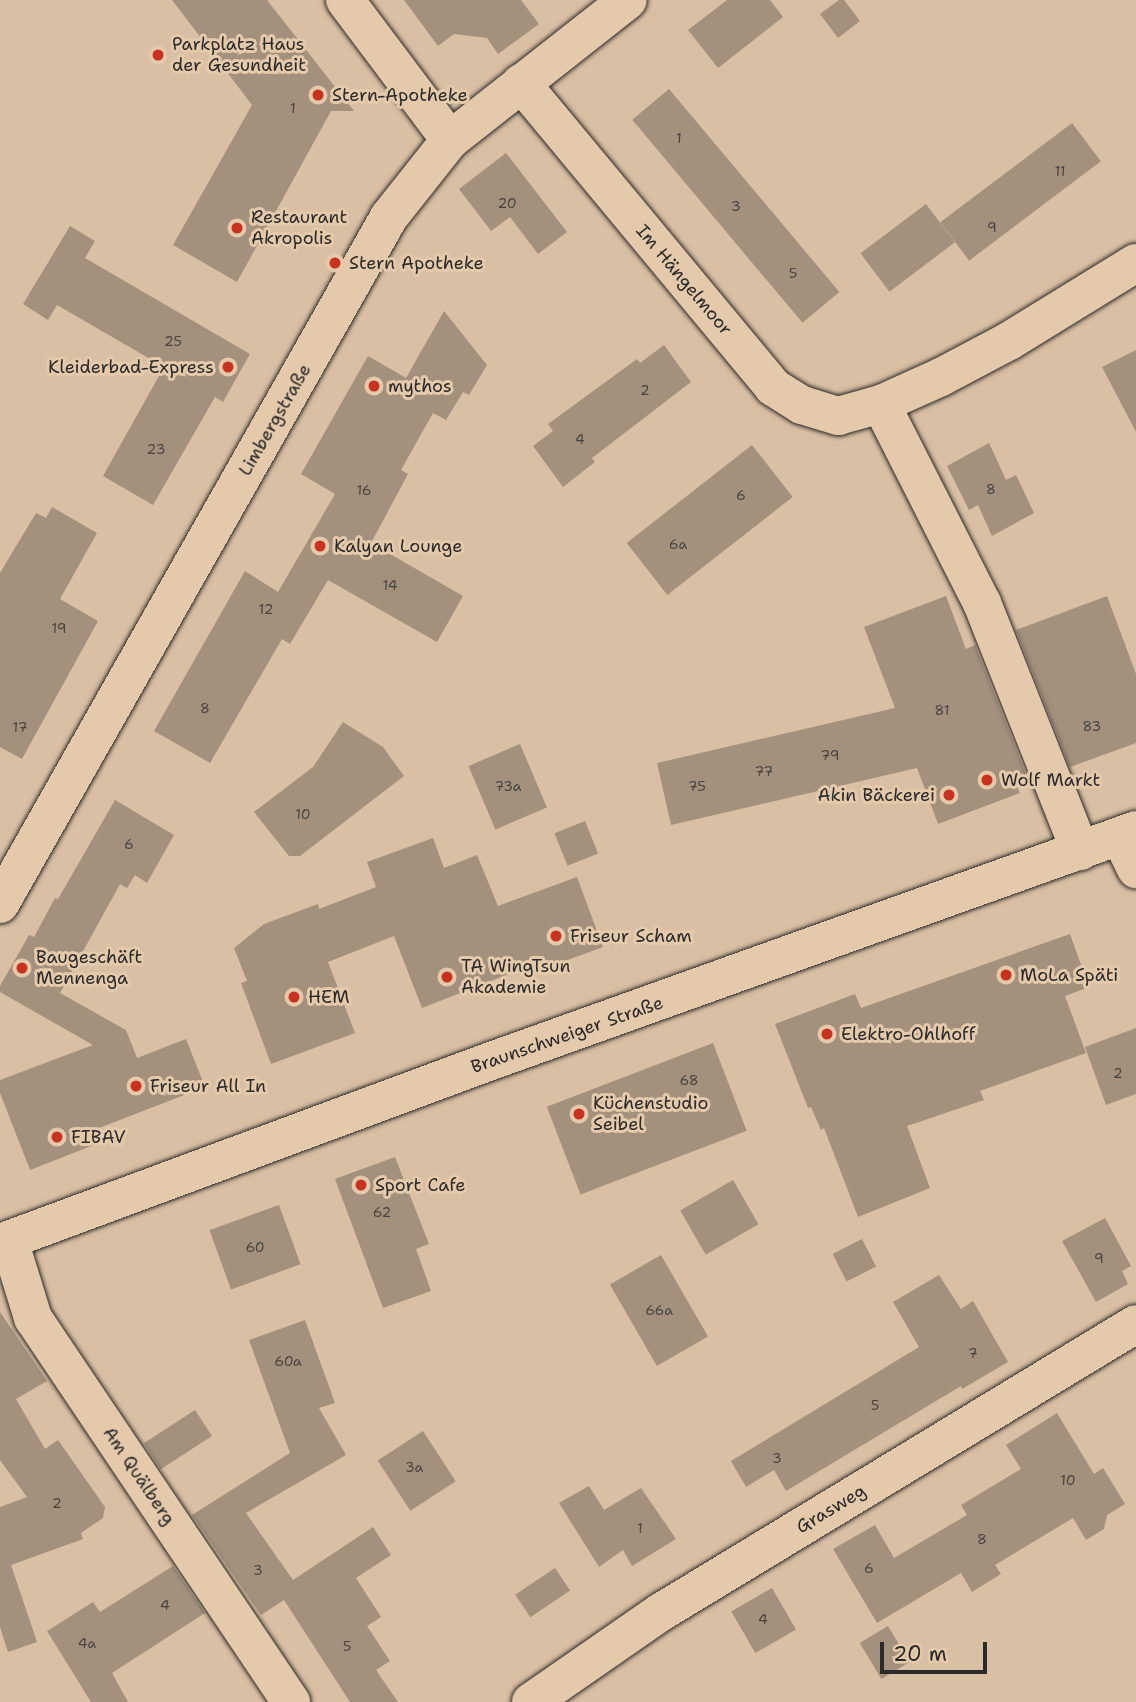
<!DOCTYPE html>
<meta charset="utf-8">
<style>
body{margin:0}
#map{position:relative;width:1136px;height:1702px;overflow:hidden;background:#d9bfa3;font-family:"Shantell Sans",sans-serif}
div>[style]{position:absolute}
.building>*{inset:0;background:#a3917e;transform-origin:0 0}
.roads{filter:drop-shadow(0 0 2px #2b2b2b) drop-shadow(0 0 2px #2b2b2b)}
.minor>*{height:38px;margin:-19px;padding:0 19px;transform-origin:19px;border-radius:19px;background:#e4c9ab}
.dots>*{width:19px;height:19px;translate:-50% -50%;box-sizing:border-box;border:4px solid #e4c9ab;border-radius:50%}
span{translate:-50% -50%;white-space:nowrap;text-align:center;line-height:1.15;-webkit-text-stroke:6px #e4c9ab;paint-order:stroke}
.number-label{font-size:14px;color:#494440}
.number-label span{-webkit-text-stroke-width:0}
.poi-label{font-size:18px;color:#2b2b2b}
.left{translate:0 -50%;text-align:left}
.right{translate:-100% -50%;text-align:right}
.street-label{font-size:18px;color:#2b2b2b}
.scale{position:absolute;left:880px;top:1642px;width:107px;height:32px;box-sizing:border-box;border:4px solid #2b2b2b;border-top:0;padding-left:9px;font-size:21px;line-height:24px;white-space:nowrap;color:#2b2b2b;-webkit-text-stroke:5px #e4c9ab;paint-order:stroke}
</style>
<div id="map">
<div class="building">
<i style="clip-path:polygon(172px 0,267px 0,354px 111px,331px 111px,237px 282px,173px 245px,252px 105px)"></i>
<i style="clip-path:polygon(404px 0,521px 0,539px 24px,498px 54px,487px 38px,454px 34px,438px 46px)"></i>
<i style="clip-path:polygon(727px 0,770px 0,783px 17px,718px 68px,688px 30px)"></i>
<i style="clip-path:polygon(839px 0,844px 0,860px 21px,838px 38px,820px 14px)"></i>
<i style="left:669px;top:89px;width:265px;height:48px;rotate:50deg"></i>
<i style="left:1072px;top:123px;width:48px;height:165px;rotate:53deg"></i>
<i style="clip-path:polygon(506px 153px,567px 232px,538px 254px,510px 217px,491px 231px,459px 189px)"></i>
<i style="left:926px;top:204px;width:48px;height:82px;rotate:53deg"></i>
<i style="clip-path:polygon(70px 226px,95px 241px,85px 258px,250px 354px,223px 402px,215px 397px,153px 505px,103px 476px,164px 367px,57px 305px,48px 320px,23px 304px)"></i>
<i style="clip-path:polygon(444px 311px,487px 365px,469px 395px,463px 392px,446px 420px,433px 413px,401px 470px,408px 474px,371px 543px,463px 596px,437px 642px,328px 580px,290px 644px,282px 639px,210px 763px,154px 731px,245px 571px,278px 592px,335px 494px,301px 474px,368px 356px,406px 378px)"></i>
<i style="clip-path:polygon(664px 345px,691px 382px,592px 458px,595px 462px,563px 487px,533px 446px,553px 431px,548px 424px,637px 359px,640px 363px)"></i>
<i style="clip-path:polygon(1136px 350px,1136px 432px,1102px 367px)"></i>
<i style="clip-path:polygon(989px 443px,1006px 480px,1016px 475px,1034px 513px,992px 536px,978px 505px,969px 510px,947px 466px)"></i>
<i style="left:752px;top:445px;width:66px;height:159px;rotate:52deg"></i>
<i style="clip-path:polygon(52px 507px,97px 533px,60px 599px,98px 621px,22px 759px,0 747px,0 573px,36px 513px,46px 518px)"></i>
<i style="clip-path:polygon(946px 596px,966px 649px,975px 645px,1029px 782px,1017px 787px,1020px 793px,938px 824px,917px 768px,671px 825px,657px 763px,895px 708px,864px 627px)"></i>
<i style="clip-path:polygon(1107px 596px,1136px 674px,1136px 743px,1070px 767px,1016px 630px)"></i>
<i style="clip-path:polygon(343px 722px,383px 747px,404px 776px,300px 856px,289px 856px,254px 812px,313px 767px)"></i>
<i style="left:520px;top:744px;width:69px;height:56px;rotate:67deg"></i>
<i style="clip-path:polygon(115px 800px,174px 835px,147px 883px,135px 875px,127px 888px,120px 884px,60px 993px,126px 1030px,137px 1058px,186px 1039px,205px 1087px,94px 1130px,99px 1143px,30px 1170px,0 1093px,0 1080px,93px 1045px,0 992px,0 986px,29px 935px,34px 937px,55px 898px,58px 899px)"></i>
<i style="left:585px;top:821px;width:35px;height:33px;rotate:68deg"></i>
<i style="clip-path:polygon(433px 838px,444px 868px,477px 855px,498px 906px,577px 877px,603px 947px,532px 973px,529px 966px,422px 1008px,394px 936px,328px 962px,355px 1033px,271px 1064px,241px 983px,247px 981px,234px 948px,264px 924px,318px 904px,319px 909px,376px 887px,367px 862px)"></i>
<i style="clip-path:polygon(1070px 934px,1089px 987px,1065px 996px,1086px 1053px,980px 1091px,984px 1100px,907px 1126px,930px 1188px,858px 1217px,824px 1128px,821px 1130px,811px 1107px,808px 1108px,775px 1024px,855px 994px,861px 1008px)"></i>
<i style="clip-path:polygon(1136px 1028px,1136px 1094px,1106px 1105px,1085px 1047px)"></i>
<i style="left:713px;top:1043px;width:94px;height:178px;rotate:69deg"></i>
<i style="clip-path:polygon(395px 1157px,429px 1244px,416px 1249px,431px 1291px,383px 1308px,335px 1179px)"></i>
<i style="left:733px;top:1180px;width:51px;height:61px;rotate:60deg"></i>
<i style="left:279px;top:1205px;width:63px;height:74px;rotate:70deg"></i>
<i style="clip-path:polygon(1105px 1218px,1131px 1266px,1122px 1271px,1128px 1284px,1096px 1302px,1062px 1241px)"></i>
<i style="left:862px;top:1239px;width:31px;height:33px;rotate:63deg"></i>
<i style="left:661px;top:1255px;width:94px;height:59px;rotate:60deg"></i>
<i style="clip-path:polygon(939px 1275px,961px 1309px,973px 1301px,1008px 1362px,962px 1389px,961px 1386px,786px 1491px,774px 1470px,746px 1487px,731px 1461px,919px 1347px,893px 1302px)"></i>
<i style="clip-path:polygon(0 1312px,47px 1381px,16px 1399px,45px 1449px,58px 1440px,105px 1507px,103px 1518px,81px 1533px,83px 1539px,11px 1565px,37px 1642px,8px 1652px,0 1627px,0 1507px,27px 1497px,0 1460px)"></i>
<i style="clip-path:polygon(305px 1320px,335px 1403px,319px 1408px,346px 1455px,246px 1513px,293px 1580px,373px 1527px,391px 1555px,356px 1578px,381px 1617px,367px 1626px,390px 1661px,376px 1670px,398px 1702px,350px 1702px,284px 1600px,261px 1615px,192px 1515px,290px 1453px,249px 1340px)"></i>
<i style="left:195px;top:1410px;width:31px;height:61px;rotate:57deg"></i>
<i style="clip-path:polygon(1057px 1413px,1094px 1474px,1103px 1468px,1125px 1504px,1107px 1515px,1104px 1529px,1086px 1540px,1073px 1518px,995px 1565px,1001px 1574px,972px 1592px,961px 1573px,877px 1623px,833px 1549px,875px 1525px,894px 1558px,967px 1515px,961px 1505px,1021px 1469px,1006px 1445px)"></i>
<i style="left:423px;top:1431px;width:60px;height:54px;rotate:57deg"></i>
<i style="clip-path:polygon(589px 1486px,604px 1510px,641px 1488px,676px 1539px,632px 1566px,623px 1550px,599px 1567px,559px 1503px)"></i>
<i style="clip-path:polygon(173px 1566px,205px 1613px,112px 1673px,128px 1702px,91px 1702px,47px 1631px,93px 1602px,100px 1612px)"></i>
<i style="left:555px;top:1568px;width:27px;height:48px;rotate:56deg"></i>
<i style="left:772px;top:1588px;width:48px;height:47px;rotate:60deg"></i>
<i style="left:888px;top:1626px;width:42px;height:33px;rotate:59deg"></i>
</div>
<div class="roads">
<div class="minor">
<i style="left:345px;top:0;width:175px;rotate:53.1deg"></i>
<i style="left:521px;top:83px;width:395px;rotate:50.3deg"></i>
<i style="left:773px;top:387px;width:34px;rotate:32deg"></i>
<i style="left:802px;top:405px;width:38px;rotate:17deg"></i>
<i style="left:838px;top:416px;width:45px;rotate:-15.6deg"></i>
<i style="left:881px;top:404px;width:66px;rotate:-24.2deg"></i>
<i style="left:941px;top:377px;width:77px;rotate:-27.9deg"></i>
<i style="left:1009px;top:341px;width:149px;rotate:-31.6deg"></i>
<i style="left:881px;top:404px;width:223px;rotate:63.1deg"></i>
<i style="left:982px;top:603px;width:267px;rotate:68.4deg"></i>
<i style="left:1120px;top:836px;width:37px;rotate:64deg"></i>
<i style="left:0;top:904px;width:789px;rotate:-60.48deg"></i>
<i style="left:389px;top:217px;width:98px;rotate:-51.6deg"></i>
<i style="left:450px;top:140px;width:226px;rotate:-38.2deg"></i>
<i style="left:9px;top:1240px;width:82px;rotate:72.9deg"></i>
<i style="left:33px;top:1318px;width:463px;rotate:56.1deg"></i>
<i style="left:0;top:1243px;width:524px;rotate:-20.34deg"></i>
<i style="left:491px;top:1061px;width:685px;rotate:-19.7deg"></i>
<i style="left:531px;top:1702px;width:158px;rotate:-34.7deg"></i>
<i style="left:661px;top:1612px;width:555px;rotate:-31.23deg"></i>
</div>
</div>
<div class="dots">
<i style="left:158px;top:55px;background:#c8321e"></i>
<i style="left:318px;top:95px;background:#c8321e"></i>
<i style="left:237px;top:228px;background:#c8321e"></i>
<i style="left:335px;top:263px;background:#c8321e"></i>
<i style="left:228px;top:367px;background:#c8321e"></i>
<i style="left:374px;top:386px;background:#c8321e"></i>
<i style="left:320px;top:546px;background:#c8321e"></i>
<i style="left:987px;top:780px;background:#c8321e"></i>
<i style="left:949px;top:795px;background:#c8321e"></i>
<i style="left:556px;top:936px;background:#c8321e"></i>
<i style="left:22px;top:968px;background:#c8321e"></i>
<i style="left:1006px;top:975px;background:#c8321e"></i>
<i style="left:447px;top:977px;background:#c8321e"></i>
<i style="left:294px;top:997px;background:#c8321e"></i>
<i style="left:827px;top:1034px;background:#c8321e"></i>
<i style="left:136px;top:1086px;background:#c8321e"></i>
<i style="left:579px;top:1114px;background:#c8321e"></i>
<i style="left:57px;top:1137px;background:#c8321e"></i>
<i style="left:361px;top:1185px;background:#c8321e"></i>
</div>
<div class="number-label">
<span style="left:293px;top:108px">1</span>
<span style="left:679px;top:138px">1</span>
<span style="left:1060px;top:171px">11</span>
<span style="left:507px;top:203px">20</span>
<span style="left:736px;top:206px">3</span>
<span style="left:992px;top:227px">9</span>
<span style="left:793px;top:273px">5</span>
<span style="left:173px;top:341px">25</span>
<span style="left:645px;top:390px">2</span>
<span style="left:580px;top:439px">4</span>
<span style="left:156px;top:449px">23</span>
<span style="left:991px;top:489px">8</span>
<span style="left:364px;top:490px">16</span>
<span style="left:741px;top:495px">6</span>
<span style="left:678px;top:544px">6a</span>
<span style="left:390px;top:585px">14</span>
<span style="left:266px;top:609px">12</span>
<span style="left:59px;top:628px">19</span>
<span style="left:205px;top:708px">8</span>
<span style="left:942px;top:710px">81</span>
<span style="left:1092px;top:726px">83</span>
<span style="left:20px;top:727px">17</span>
<span style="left:830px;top:755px">79</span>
<span style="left:764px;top:771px">77</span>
<span style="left:508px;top:786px">73a</span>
<span style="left:697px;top:786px">75</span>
<span style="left:303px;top:814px">10</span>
<span style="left:129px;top:844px">6</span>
<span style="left:1118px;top:1073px">2</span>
<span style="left:689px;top:1080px">68</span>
<span style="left:382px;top:1212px">62</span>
<span style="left:255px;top:1247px">60</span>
<span style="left:1099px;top:1258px">9</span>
<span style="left:659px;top:1310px">66a</span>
<span style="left:973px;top:1353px">7</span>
<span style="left:288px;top:1361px">60a</span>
<span style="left:875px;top:1405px">5</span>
<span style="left:777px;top:1458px">3</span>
<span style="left:414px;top:1467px">3a</span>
<span style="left:1068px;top:1480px">10</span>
<span style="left:57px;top:1503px">2</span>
<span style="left:640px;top:1528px">1</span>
<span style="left:982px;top:1539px">8</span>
<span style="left:869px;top:1568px">6</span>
<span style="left:258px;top:1570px">3</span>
<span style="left:165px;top:1605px">4</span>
<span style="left:763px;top:1619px">4</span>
<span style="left:87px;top:1643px">4a</span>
<span style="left:347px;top:1646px">5</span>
</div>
<div class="poi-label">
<span class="left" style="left:172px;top:55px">Parkplatz Haus<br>der Gesundheit</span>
<span class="left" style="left:332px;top:95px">Stern-Apotheke</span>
<span class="left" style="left:251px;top:228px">Restaurant<br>Akropolis</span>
<span class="left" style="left:349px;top:263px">Stern Apotheke</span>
<span class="right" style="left:214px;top:367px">Kleiderbad-Express</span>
<span class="left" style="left:388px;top:386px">mythos</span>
<span class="left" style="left:334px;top:546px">Kalyan Lounge</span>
<span class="left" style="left:1001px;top:780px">Wolf Markt</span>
<span class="right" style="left:935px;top:795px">Akin Bäckerei</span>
<span class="left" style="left:570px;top:936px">Friseur Scham</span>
<span class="left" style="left:36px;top:968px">Baugeschäft<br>Mennenga</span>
<span class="left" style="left:461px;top:977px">TA WingTsun<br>Akademie</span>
<span class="left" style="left:1020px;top:975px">MoLa Späti</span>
<span class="left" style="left:308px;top:997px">HEM</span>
<span class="left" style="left:841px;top:1034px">Elektro-Ohlhoff</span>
<span class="left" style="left:150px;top:1086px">Friseur All In</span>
<span class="left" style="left:593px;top:1114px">Küchenstudio<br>Seibel</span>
<span class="left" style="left:71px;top:1137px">FIBAV</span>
<span class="left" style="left:375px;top:1185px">Sport Cafe</span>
</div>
<div class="street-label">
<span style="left:684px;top:280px;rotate:50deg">Im Hängelmoor</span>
<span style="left:275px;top:420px;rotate:-60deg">Limbergstraße</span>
<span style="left:567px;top:1035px;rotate:-19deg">Braunschweiger Straße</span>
<span style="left:139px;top:1476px;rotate:56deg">Am Quälberg</span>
<span style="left:831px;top:1509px;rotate:-31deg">Grasweg</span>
</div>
<div class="scale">20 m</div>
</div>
